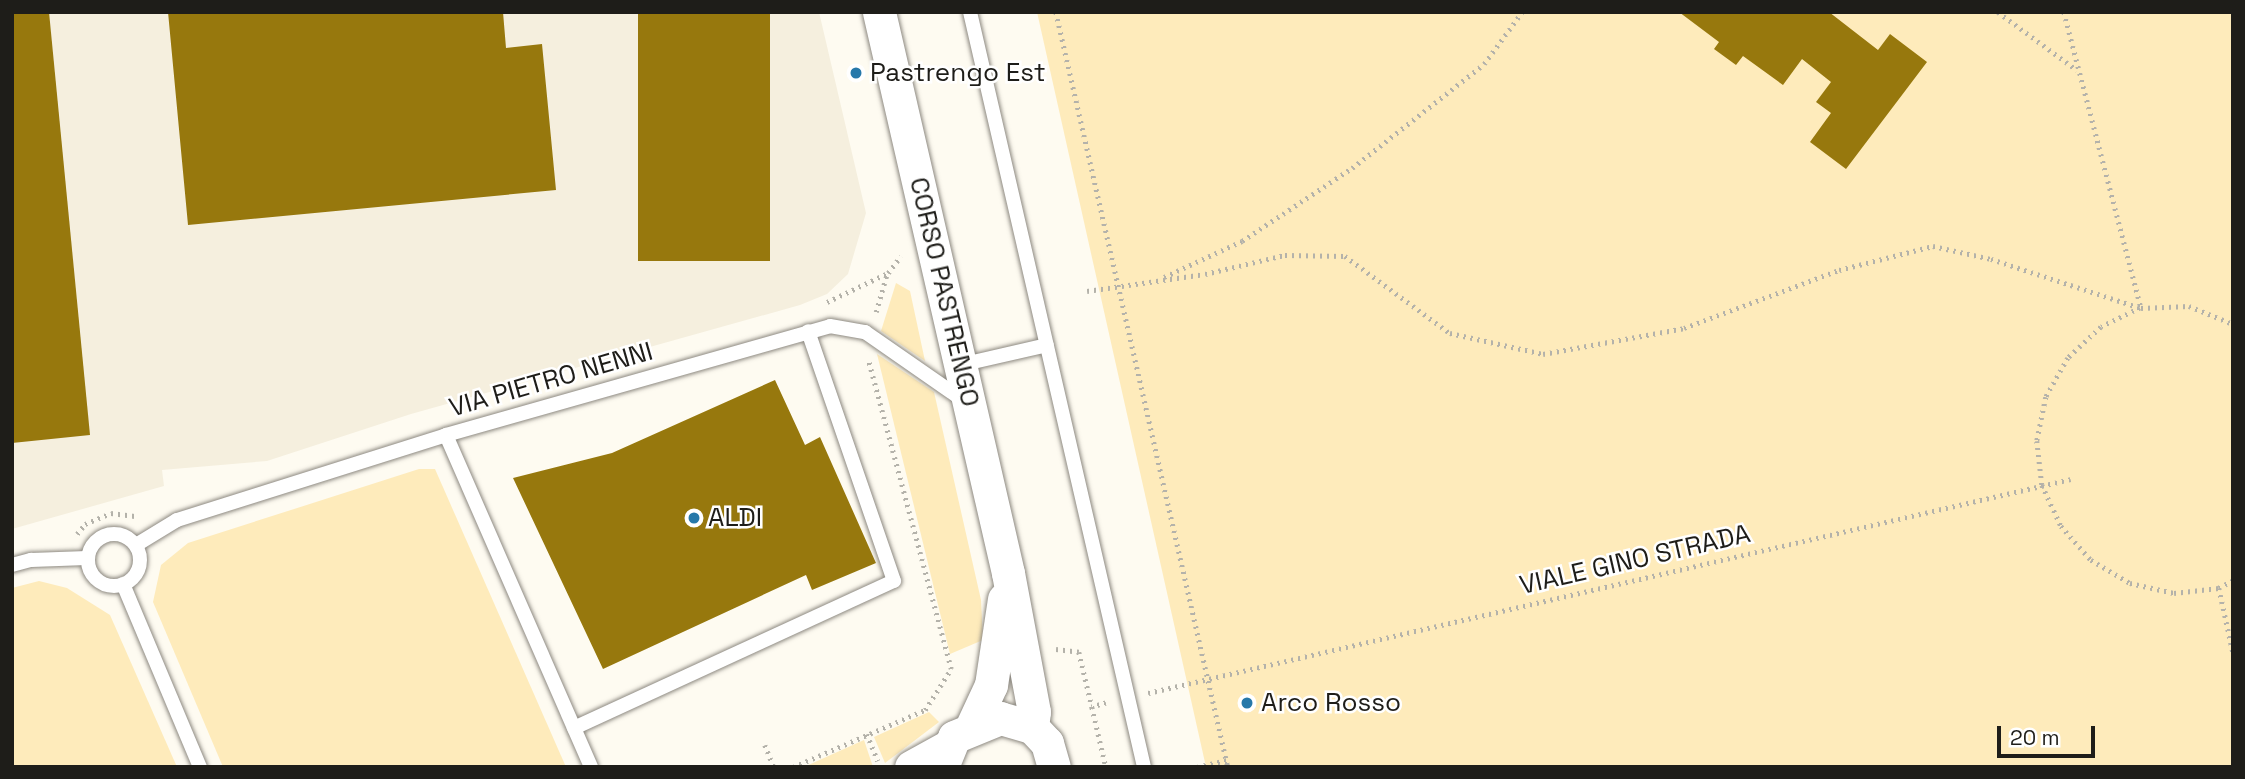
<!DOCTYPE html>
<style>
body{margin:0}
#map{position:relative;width:2245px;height:779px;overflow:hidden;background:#fefbf1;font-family:"Space Grotesk",sans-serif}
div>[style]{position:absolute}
.built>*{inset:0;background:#f5efde}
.green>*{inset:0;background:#feebbb}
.building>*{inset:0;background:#97780d;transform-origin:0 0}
.path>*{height:4.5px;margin-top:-2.25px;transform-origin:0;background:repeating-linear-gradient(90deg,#b4b2aa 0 2px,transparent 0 7px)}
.roads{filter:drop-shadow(0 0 2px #8d8981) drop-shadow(0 0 2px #8d8981)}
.service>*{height:14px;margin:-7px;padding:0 7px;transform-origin:7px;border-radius:7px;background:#fff}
.service>.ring{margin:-7px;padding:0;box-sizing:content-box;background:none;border:14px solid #fff;border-radius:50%}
.tertiary>*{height:33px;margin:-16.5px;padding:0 16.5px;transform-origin:16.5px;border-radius:16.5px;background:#fff}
.dots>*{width:19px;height:19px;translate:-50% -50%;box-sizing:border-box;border:4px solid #fff;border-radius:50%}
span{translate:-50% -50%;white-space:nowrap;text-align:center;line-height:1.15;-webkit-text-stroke:5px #fff;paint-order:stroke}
.poi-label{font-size:26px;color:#1e1d19}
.left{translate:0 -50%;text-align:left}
.street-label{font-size:26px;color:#1e1d19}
.frame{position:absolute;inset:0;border:14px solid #1e1d19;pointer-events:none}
.scale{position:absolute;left:1997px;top:726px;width:98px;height:32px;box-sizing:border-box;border:4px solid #1e1d19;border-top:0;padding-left:9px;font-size:21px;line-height:24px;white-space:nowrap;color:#1e1d19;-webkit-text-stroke:5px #fff;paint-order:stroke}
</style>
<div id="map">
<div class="built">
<i style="clip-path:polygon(12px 12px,819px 12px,866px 213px,848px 274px,827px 294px,800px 305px,411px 414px,267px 461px,162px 470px,164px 486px,12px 529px)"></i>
</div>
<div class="green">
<i style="clip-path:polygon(1037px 12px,2233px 12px,2233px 767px,1206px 767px)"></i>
<i style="clip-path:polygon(896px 283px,910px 291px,925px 361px,881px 331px)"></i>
<i style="clip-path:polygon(877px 354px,934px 392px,981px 600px,983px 640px,950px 654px)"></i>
<i style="clip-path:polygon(419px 469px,435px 469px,566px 767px,223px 767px,153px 602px,161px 565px,188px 543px)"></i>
<i style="clip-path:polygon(39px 581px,67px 588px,110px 615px,177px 767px,12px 767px,12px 588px)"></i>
<i style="clip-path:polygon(929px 712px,939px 722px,885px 763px,874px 737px)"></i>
<i style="clip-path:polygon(864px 740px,873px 767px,804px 767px)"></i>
</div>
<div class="building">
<i style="clip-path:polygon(12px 12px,49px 12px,90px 435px,12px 443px)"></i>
<i style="clip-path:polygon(168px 12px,503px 12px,506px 48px,542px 44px,556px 190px,188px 225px)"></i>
<i style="left:638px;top:12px;width:132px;height:249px"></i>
<i style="clip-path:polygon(1679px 12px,1829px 12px,1878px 50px,1890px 34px,1927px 62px,1846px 169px,1810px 142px,1831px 113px,1816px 102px,1831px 82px,1802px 59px,1783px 85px,1743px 56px,1736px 65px,1714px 49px,1719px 42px)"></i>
<i style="clip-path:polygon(775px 380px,805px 445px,820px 437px,876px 563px,812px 590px,806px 575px,603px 669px,513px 478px,612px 453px)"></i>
</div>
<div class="path">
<i style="left:1056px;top:12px;width:774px;rotate:77.17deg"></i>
<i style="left:1998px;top:12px;width:98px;rotate:36.3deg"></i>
<i style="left:2064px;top:12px;width:305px;rotate:75.4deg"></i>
<i style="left:1164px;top:277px;width:86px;rotate:-24.8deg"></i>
<i style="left:1242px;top:241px;width:132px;rotate:-33.6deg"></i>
<i style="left:1352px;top:168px;width:168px;rotate:-38.2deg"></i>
<i style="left:1484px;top:64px;width:64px;rotate:-53.8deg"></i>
<i style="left:1087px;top:291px;width:119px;rotate:-8.2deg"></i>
<i style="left:1205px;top:274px;width:82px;rotate:-13.4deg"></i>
<i style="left:1285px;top:255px;width:60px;rotate:1deg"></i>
<i style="left:1345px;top:256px;width:130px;rotate:36.3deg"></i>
<i style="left:1450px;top:333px;width:95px;rotate:12.7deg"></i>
<i style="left:1543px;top:354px;width:143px;rotate:-10.4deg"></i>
<i style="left:1684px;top:328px;width:165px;rotate:-20.5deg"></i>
<i style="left:1839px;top:270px;width:97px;rotate:-14.3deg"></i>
<i style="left:1933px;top:246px;width:59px;rotate:12.6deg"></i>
<i style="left:1991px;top:259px;width:158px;rotate:18.1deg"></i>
<i style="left:2141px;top:308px;width:48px;rotate:-2.4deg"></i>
<i style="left:2189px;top:306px;width:48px;rotate:22.2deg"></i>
<i style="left:827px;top:302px;width:68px;rotate:-25.4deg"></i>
<i style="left:888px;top:273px;width:21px;rotate:-53deg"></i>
<i style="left:2140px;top:308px;width:43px;rotate:154deg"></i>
<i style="left:2101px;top:327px;width:45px;rotate:136.8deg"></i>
<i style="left:2068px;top:358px;width:45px;rotate:119.4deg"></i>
<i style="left:2046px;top:397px;width:45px;rotate:101.6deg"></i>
<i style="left:2037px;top:441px;width:44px;rotate:83.5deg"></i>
<i style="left:2042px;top:485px;width:45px;rotate:65.1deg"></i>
<i style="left:2061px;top:526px;width:45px;rotate:48.6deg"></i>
<i style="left:2091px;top:560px;width:45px;rotate:30.5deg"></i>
<i style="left:2130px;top:583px;width:45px;rotate:12.8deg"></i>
<i style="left:2174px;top:593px;width:45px;rotate:-6.3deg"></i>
<i style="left:876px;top:312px;width:40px;rotate:-74deg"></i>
<i style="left:77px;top:534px;width:13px;rotate:-51deg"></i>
<i style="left:85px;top:524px;width:28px;rotate:-23deg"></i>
<i style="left:111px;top:513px;width:26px;rotate:7deg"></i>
<i style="left:2233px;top:581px;width:16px;rotate:153deg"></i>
<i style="left:2219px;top:588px;width:66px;rotate:77.7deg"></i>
<i style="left:1056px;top:649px;width:23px;rotate:7deg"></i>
<i style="left:1079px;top:652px;width:57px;rotate:76.7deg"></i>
<i style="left:1148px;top:693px;width:947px;rotate:-13.05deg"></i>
<i style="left:1106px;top:703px;width:15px;rotate:164deg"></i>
<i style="left:1092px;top:707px;width:62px;rotate:76.9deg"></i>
<i style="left:867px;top:734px;width:29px;rotate:68deg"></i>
<i style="left:765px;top:745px;width:24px;rotate:68deg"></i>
<i style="left:793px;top:767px;width:144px;rotate:-23.4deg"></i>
<i style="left:925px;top:710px;width:49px;rotate:-57.6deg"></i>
<i style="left:951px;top:669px;width:318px;rotate:-105deg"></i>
<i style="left:1197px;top:767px;width:31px;rotate:-13deg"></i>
</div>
<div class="roads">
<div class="service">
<i style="left:970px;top:12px;width:775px;rotate:77.02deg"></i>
<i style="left:960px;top:365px;width:89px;rotate:-12.9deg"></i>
<i style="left:446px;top:435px;width:362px;rotate:66.4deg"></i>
<i class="ring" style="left:88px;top:534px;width:38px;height:38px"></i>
<i style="left:136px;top:545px;width:48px;rotate:-31.4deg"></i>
<i style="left:177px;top:520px;width:282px;rotate:-17.5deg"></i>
<i style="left:446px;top:435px;width:399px;rotate:-15.8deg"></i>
<i style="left:830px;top:326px;width:36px;rotate:10deg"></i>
<i style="left:865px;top:332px;width:119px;rotate:34.8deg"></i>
<i style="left:12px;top:565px;width:20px;rotate:-15deg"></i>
<i style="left:31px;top:560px;width:56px;rotate:-2deg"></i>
<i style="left:123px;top:584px;width:199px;rotate:67.2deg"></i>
<i style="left:574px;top:728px;width:352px;rotate:-24.7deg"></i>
<i style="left:894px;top:581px;width:264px;rotate:-109deg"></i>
</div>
<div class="tertiary">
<i style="left:879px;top:12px;width:576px;rotate:77.05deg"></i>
<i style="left:1008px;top:573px;width:141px;rotate:79.4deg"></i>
<i style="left:1034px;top:712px;width:15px;rotate:98deg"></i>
<i style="left:971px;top:728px;width:47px;rotate:-65.1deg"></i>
<i style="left:991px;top:685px;width:87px;rotate:-81.4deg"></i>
<i style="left:911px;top:767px;width:43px;rotate:-28.9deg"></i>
<i style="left:942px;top:767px;width:32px;rotate:-68deg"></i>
<i style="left:954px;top:737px;width:50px;rotate:-22.4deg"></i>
<i style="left:1000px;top:718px;width:33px;rotate:16deg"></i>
<i style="left:1032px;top:727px;width:22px;rotate:47deg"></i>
<i style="left:1047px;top:743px;width:25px;rotate:74deg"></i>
</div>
</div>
<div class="dots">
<i style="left:856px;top:73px;background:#2678a9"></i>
<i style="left:694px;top:518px;background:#2678a9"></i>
<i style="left:1247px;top:703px;background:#2678a9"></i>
</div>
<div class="poi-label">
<span class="left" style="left:870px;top:73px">Pastrengo Est</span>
<span class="left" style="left:708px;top:518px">ALDI</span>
<span class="left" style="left:1261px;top:703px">Arco Rosso</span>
</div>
<div class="street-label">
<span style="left:944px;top:292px;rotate:77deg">CORSO PASTRENGO</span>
<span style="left:551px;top:380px;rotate:-16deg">VIA PIETRO NENNI</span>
<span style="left:1635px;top:560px;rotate:-13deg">VIALE GINO STRADA</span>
</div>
<div class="frame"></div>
<div class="scale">20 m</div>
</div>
